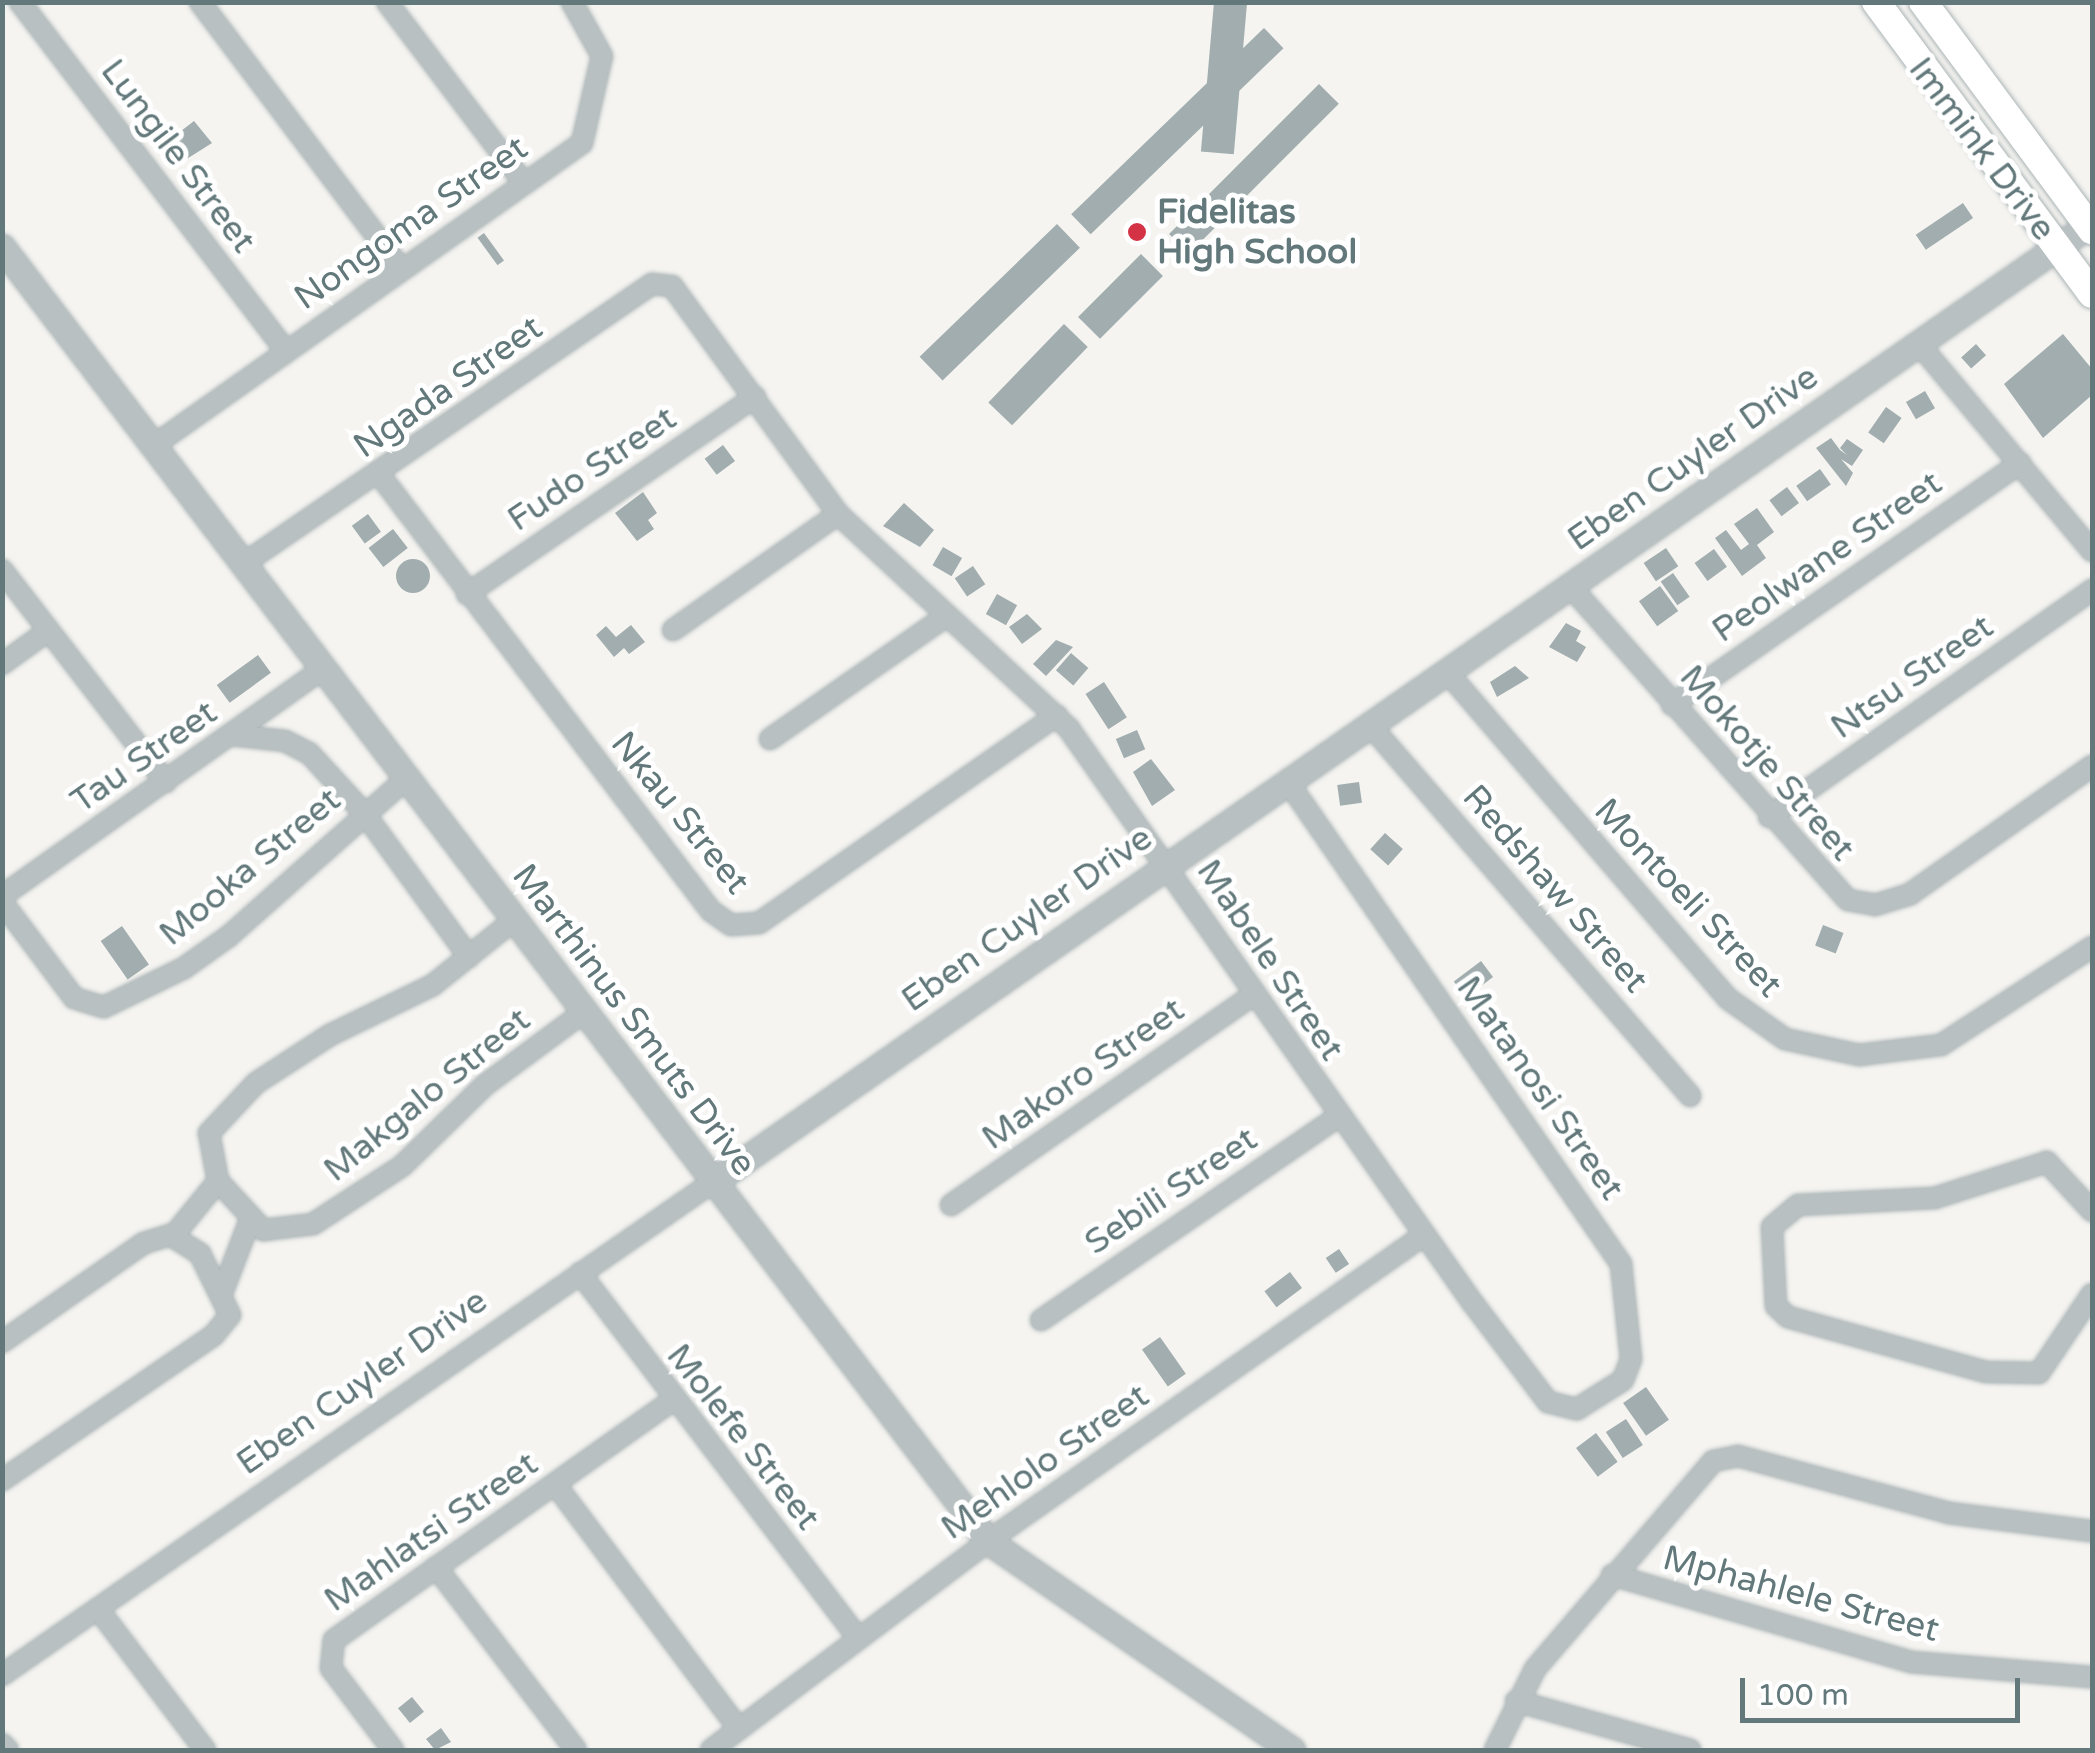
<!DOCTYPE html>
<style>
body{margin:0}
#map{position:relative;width:2095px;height:1753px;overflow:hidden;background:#f5f4f1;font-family:"Varela Round",sans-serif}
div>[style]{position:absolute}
.building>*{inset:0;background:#a1adae;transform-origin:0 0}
.round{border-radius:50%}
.roads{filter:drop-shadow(0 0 2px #acb5b6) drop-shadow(0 0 2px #acb5b6)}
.minor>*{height:20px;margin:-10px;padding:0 10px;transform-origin:10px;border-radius:10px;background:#b9c0c1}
.tertiary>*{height:25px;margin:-12.5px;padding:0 12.5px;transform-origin:12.5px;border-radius:12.5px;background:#b9c0c1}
.secondary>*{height:28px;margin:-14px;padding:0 14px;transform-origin:14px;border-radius:14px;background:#fff}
.dots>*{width:28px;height:28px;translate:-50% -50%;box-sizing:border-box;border:5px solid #fff;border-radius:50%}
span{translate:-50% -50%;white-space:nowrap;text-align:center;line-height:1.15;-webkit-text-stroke:10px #fff;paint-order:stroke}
.street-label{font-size:35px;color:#62787a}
.poi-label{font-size:35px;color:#62787a;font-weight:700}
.left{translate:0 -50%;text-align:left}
.frame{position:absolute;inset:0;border:5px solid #62787a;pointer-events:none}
.scale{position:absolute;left:1740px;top:1678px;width:280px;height:45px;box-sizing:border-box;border:5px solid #62787a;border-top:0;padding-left:12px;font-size:30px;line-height:35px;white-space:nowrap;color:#62787a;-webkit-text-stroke:8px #fff;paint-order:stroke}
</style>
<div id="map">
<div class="building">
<i style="left:1214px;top:2px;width:33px;height:150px;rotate:5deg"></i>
<i style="left:1264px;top:28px;width:28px;height:268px;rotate:46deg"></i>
<i style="left:1319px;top:84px;width:28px;height:212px;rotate:45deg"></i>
<i style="clip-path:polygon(194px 121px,212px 143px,174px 167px,159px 148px)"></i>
<i style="left:1963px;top:203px;width:18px;height:57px;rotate:56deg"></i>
<i style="left:1057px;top:224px;width:33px;height:191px;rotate:46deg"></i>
<i style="left:484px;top:233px;width:34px;height:8px;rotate:54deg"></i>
<i style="left:1141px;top:254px;width:31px;height:89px;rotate:45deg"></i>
<i style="left:1064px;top:324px;width:33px;height:109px;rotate:44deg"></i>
<i style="clip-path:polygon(2063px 334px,2092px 369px,2092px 395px,2043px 438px,2004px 384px)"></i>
<i style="left:1976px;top:344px;width:15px;height:20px;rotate:48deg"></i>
<i style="left:1925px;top:391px;width:20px;height:22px;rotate:60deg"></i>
<i style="left:1886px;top:407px;width:19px;height:31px;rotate:35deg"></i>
<i style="clip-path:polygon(1831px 438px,1840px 450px,1847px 455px,1840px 448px,1847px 439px,1863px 450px,1852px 466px,1841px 459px,1853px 473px,1846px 486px,1816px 448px)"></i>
<i style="left:723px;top:445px;width:20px;height:23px;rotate:53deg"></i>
<i style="left:1820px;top:469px;width:19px;height:29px;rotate:55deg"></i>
<i style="left:1787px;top:487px;width:20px;height:22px;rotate:53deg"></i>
<i style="clip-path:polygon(643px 492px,657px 513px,648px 520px,654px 529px,637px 541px,615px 513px)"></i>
<i style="clip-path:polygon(904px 503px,934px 530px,920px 547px,883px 526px)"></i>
<i style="clip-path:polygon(1757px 508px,1774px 532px,1757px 545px,1766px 558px,1742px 576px,1715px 538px,1726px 530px,1741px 550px,1749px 544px,1734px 524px)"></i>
<i style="left:368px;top:514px;width:22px;height:20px;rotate:54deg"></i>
<i style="left:393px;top:529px;width:24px;height:31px;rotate:52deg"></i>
<i style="left:943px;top:547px;width:22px;height:21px;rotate:30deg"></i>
<i style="left:1666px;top:548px;width:22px;height:27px;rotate:56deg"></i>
<i style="left:1714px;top:549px;width:22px;height:24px;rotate:54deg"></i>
<i class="round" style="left:396px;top:559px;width:34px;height:34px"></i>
<i style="left:973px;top:566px;width:22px;height:22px;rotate:56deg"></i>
<i style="left:1673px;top:573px;width:29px;height:15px;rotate:55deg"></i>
<i style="left:1660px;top:586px;width:31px;height:26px;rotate:54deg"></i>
<i style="left:997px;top:594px;width:23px;height:23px;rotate:29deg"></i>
<i style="clip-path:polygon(1027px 614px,1042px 629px,1022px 644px,1009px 627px)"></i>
<i style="clip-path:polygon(1566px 623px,1581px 631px,1576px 641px,1586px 647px,1577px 662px,1549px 647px)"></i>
<i style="clip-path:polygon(631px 625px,645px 642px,629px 654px,624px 648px,614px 657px,596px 635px,606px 626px,616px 637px)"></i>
<i style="clip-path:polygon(1056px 640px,1073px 647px,1046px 676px,1033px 664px)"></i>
<i style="left:1071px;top:653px;width:23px;height:23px;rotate:41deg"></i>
<i style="left:258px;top:655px;width:22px;height:51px;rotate:54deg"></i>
<i style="clip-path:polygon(1515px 666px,1529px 678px,1497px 697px,1490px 682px)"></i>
<i style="left:1104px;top:682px;width:42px;height:22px;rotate:57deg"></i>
<i style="left:1137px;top:730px;width:21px;height:23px;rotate:67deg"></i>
<i style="clip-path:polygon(1151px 759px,1175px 790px,1152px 806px,1133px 772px)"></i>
<i style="left:1359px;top:782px;width:21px;height:22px;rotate:82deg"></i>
<i style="left:1385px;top:833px;width:24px;height:22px;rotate:42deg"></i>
<i style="left:1823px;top:925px;width:22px;height:22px;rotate:21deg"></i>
<i style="left:122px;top:926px;width:47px;height:26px;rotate:55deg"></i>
<i style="left:1481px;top:961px;width:20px;height:34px;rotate:53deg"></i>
<i style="left:1339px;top:1249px;width:18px;height:16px;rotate:56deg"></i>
<i style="left:1290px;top:1272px;width:20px;height:32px;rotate:53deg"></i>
<i style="left:1160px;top:1337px;width:45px;height:22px;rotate:55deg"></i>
<i style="left:1646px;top:1387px;width:40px;height:28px;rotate:55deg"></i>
<i style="left:1626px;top:1419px;width:31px;height:24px;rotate:57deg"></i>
<i style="left:1596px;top:1433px;width:36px;height:25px;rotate:53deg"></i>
<i style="left:412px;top:1697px;width:19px;height:18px;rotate:51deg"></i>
<i style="clip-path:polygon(441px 1728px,451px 1742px,435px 1750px,426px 1739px)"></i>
</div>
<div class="roads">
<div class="minor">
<i style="left:20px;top:2px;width:437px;rotate:52.7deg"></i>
<i style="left:200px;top:2px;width:334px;rotate:53deg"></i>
<i style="left:387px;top:2px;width:227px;rotate:52.9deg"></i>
<i style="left:1919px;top:344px;width:270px;rotate:50.1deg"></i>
<i style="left:153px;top:446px;width:525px;rotate:-35.23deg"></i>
<i style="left:582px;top:143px;width:89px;rotate:-77.1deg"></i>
<i style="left:602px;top:56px;width:62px;rotate:-119.1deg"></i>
<i style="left:379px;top:474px;width:549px;rotate:52.78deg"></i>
<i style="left:711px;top:911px;width:24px;rotate:35deg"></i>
<i style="left:731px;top:925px;width:28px;rotate:-4deg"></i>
<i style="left:759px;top:923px;width:363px;rotate:-34.9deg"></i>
<i style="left:243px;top:564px;width:496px;rotate:-34.4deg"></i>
<i style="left:652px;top:284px;width:20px;rotate:6deg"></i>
<i style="left:672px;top:286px;width:282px;rotate:53.9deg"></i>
<i style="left:838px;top:514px;width:316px;rotate:42.9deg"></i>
<i style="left:1069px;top:729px;width:701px;rotate:54.88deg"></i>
<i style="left:1472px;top:1302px;width:126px;rotate:52.8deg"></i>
<i style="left:1548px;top:1402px;width:30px;rotate:14deg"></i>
<i style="left:1577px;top:1409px;width:54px;rotate:-32.2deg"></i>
<i style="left:1623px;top:1380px;width:22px;rotate:-69deg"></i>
<i style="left:1631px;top:1359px;width:96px;rotate:-96deg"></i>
<i style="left:1621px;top:1264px;width:586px;rotate:-124.64deg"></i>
<i style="left:2px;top:570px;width:268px;rotate:52.3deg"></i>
<i style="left:1570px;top:586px;width:419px;rotate:48.5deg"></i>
<i style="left:1848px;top:900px;width:27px;rotate:10deg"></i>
<i style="left:1875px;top:905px;width:37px;rotate:-17deg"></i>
<i style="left:1910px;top:894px;width:223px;rotate:-35.1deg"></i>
<i style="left:467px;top:594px;width:349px;rotate:-34.4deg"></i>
<i style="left:673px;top:630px;width:202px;rotate:-35.1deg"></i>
<i style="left:2px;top:664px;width:57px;rotate:-35.7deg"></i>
<i style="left:1447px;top:672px;width:430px;rotate:49.3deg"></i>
<i style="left:1727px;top:998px;width:71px;rotate:35.3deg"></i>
<i style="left:1785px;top:1039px;width:76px;rotate:12.2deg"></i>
<i style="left:1859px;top:1055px;width:83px;rotate:-7deg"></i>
<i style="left:1941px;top:1045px;width:180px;rotate:-33deg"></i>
<i style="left:1672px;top:705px;width:424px;rotate:-34.8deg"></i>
<i style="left:1370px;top:725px;width:490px;rotate:49.2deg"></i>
<i style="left:231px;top:735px;width:54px;rotate:6.3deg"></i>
<i style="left:285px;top:741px;width:27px;rotate:27deg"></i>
<i style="left:309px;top:753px;width:81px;rotate:47.5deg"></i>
<i style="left:364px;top:813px;width:178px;rotate:53.9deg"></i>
<i style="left:770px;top:739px;width:215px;rotate:-34.9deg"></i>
<i style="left:1769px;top:817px;width:395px;rotate:-35.1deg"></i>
<i style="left:2px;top:896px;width:393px;rotate:-35.3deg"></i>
<i style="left:2px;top:902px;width:120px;rotate:53.1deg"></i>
<i style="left:74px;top:998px;width:31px;rotate:17deg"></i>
<i style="left:104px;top:1007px;width:89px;rotate:-26deg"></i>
<i style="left:184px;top:968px;width:55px;rotate:-35.4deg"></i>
<i style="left:229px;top:936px;width:237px;rotate:-41.6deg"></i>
<i style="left:514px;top:920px;width:104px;rotate:141.3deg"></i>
<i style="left:433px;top:985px;width:114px;rotate:154.1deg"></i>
<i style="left:330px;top:1035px;width:88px;rotate:147deg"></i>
<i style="left:256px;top:1083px;width:69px;rotate:133.2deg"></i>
<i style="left:209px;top:1133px;width:49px;rotate:79.4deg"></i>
<i style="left:218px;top:1181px;width:67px;rotate:47.4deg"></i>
<i style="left:263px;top:1230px;width:50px;rotate:-6.8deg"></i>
<i style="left:313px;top:1224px;width:106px;rotate:-33.1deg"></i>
<i style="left:402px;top:1166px;width:116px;rotate:-44.3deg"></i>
<i style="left:485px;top:1085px;width:123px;rotate:-36.4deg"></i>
<i style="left:951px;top:1205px;width:366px;rotate:-34.8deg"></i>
<i style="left:2092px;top:1211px;width:67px;rotate:-132.6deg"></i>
<i style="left:2047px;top:1162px;width:118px;rotate:162.2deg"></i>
<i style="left:1935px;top:1198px;width:137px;rotate:177.1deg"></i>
<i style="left:1798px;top:1205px;width:34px;rotate:140deg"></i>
<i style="left:1772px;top:1227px;width:79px;rotate:87.1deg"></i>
<i style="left:1776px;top:1306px;width:16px;rotate:43deg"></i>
<i style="left:1788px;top:1317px;width:205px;rotate:15.5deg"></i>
<i style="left:1986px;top:1372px;width:53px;rotate:1.1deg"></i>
<i style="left:2039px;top:1373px;width:95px;rotate:-56.1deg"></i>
<i style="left:174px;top:1235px;width:70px;rotate:-50.8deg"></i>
<i style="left:580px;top:1273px;width:459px;rotate:52.7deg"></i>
<i style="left:222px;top:1293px;width:78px;rotate:-69deg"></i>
<i style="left:1041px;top:1320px;width:360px;rotate:-34.4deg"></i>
<i style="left:2px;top:1342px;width:173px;rotate:-34.9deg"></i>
<i style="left:144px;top:1243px;width:27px;rotate:-17deg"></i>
<i style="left:170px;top:1235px;width:36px;rotate:32deg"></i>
<i style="left:200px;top:1254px;width:68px;rotate:63.8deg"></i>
<i style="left:230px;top:1315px;width:26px;rotate:129deg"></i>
<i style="left:214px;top:1335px;width:257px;rotate:145.6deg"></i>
<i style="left:555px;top:1484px;width:306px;rotate:53.1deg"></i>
<i style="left:436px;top:1567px;width:230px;rotate:52.6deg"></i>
<i style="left:1612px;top:1575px;width:312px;rotate:16.2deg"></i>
<i style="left:1912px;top:1662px;width:181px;rotate:4.8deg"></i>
<i style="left:98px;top:1609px;width:177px;rotate:52.8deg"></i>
<i style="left:2px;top:1675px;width:865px;rotate:-34.74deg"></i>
<i style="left:1516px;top:1701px;width:181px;rotate:15.7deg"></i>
<i style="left:2px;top:1744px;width:8px;rotate:45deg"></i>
<i style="left:393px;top:1750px;width:103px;rotate:-127.1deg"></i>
<i style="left:331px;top:1668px;width:28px;rotate:-84deg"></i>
<i style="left:334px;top:1640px;width:414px;rotate:-35.3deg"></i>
<i style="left:711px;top:1750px;width:347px;rotate:-37deg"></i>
<i style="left:988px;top:1541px;width:533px;rotate:-35.06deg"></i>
<i style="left:1495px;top:1750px;width:90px;rotate:-63.7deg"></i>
<i style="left:1535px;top:1669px;width:274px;rotate:-49.4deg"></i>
<i style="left:1713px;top:1461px;width:25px;rotate:-11deg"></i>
<i style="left:1738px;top:1456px;width:219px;rotate:15.1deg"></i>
<i style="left:1949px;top:1513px;width:144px;rotate:7.2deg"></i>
</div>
<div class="tertiary">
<i style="left:2px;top:247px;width:1627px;rotate:52.69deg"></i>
<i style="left:988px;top:1541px;width:369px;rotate:34.5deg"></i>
<i style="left:713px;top:1182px;width:1680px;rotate:-34.82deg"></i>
</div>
<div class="secondary">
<i style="left:1876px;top:2px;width:363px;rotate:53.5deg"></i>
<i style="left:1923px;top:2px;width:284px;rotate:53.5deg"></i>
</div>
</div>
<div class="dots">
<i style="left:1137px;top:232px;background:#d33344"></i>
</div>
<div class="street-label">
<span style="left:1982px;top:149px;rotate:53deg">Immink Drive</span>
<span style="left:178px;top:156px;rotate:53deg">Lungile Street</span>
<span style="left:411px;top:223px;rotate:-35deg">Nongoma Street</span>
<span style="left:448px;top:387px;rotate:-35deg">Ngada Street</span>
<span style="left:1693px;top:458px;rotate:-35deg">Eben Cuyler Drive</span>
<span style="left:592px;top:469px;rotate:-34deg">Fudo Street</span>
<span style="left:1827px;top:557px;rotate:-35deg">Peolwane Street</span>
<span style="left:1912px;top:677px;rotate:-35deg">Ntsu Street</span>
<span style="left:144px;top:757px;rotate:-35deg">Tau Street</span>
<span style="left:1767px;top:763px;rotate:49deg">Mokotje Street</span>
<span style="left:680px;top:813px;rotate:51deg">Nkau Street</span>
<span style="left:250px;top:867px;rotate:-40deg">Mooka Street</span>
<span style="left:1555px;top:889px;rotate:49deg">Redshaw Street</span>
<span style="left:1688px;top:898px;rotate:47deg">Montoeli Street</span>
<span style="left:1027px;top:919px;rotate:-35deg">Eben Cuyler Drive</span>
<span style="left:1270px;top:960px;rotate:56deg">Mabele Street</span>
<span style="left:634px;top:1020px;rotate:53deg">Marthinus Smuts Drive</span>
<span style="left:1083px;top:1074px;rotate:-35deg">Makoro Street</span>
<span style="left:1540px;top:1088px;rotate:55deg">Matanosi Street</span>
<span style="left:427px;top:1095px;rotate:-39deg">Makgalo Street</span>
<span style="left:1171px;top:1191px;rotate:-34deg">Sebili Street</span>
<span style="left:362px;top:1382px;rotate:-35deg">Eben Cuyler Drive</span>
<span style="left:743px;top:1437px;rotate:52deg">Molefe Street</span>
<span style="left:1045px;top:1462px;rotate:-35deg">Mehlolo Street</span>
<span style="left:431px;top:1532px;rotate:-35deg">Mahlatsi Street</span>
<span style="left:1801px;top:1594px;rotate:15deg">Mphahlele Street</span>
</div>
<div class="poi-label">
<span class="left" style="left:1157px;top:232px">Fidelitas<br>High School</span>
</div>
<div class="frame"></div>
<div class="scale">100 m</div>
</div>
